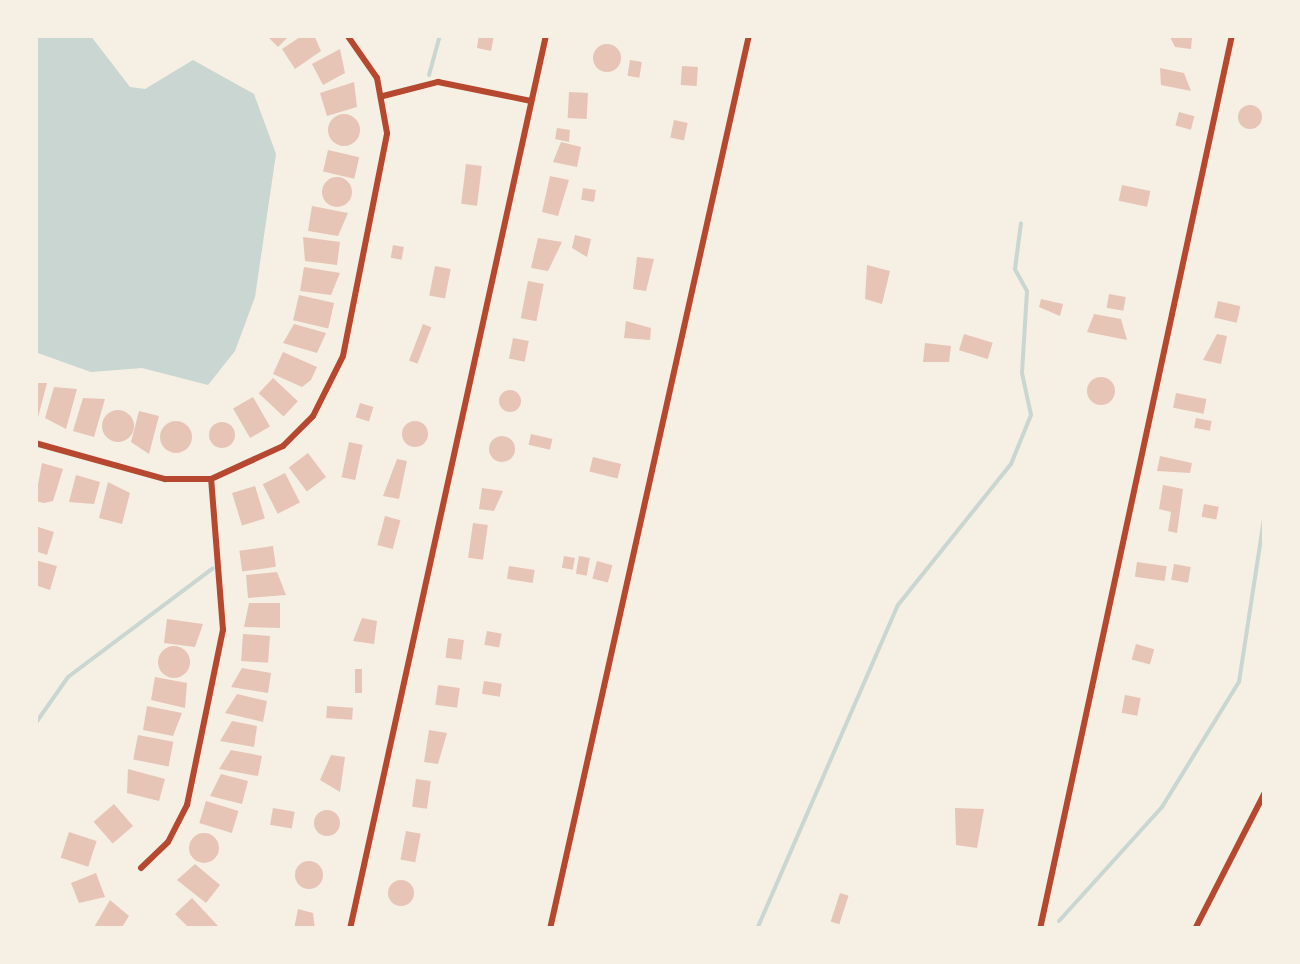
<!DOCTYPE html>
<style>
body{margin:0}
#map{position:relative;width:1300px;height:964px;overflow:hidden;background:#f6efe4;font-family:Poppins,sans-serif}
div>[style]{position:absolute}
.water>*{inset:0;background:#c9d6d2}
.stream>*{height:4px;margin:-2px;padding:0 2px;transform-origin:2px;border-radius:2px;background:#c9d6d2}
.building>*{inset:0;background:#e6c5b7;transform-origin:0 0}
.round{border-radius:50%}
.minor>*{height:6px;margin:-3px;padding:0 3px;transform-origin:3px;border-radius:3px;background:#b5482f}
span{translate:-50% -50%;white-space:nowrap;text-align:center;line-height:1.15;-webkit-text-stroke:8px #f6efe4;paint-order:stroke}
.frame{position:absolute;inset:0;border:38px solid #f6efe4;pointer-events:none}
</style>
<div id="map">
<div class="water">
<i style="clip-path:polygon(35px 35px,90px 35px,130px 87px,145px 89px,193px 60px,254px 94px,276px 154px,255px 297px,235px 351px,208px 385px,142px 368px,91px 372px,35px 352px)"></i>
</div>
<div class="stream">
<i style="left:429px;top:75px;width:41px;rotate:-74.6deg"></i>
<i style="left:35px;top:724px;width:57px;rotate:-54.9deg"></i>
<i style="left:68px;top:677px;width:181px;rotate:-36.9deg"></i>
<i style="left:1059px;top:921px;width:154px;rotate:-47.9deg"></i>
<i style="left:1162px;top:807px;width:147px;rotate:-58.4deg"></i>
<i style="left:1239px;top:682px;width:172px;rotate:-81.3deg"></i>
<i style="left:757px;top:929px;width:353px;rotate:-66.5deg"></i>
<i style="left:898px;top:605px;width:181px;rotate:-51.3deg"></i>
<i style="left:1011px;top:464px;width:53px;rotate:-67.8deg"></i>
<i style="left:1031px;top:415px;width:43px;rotate:-102.1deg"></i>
<i style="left:1022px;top:373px;width:82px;rotate:-86.5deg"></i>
<i style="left:1027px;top:291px;width:25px;rotate:-119deg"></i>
<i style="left:1015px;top:269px;width:46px;rotate:-82.6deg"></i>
</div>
<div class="building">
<i style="clip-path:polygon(266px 35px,290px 35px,278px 47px)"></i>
<i style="clip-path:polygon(303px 35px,314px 35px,321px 51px,295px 69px,282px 49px)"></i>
<i style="clip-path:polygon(479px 35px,494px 35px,491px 51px,477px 48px)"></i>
<i style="clip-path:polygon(1169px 35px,1192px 37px,1191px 49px,1175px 47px)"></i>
<i class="round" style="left:593px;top:44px;width:28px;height:28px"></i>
<i style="clip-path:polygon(340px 49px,345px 73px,323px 85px,312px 64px)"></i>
<i style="left:630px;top:60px;width:12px;height:16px;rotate:9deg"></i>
<i style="left:682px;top:66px;width:16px;height:19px;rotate:4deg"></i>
<i style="clip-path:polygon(1160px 68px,1184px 73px,1191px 91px,1161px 85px)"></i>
<i style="clip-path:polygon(354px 82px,357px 107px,327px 116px,320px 93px)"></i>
<i style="left:569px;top:92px;width:19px;height:26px;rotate:3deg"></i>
<i class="round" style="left:1238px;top:105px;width:24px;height:24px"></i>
<i style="left:1179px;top:112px;width:16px;height:14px;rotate:15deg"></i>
<i class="round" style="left:328px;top:114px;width:32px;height:32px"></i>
<i style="left:674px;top:120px;width:14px;height:18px;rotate:12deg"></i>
<i style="clip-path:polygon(557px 128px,570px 130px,569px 142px,555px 139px)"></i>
<i style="clip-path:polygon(561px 142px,581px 147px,577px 167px,553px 162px)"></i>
<i style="left:328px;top:150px;width:32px;height:22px;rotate:13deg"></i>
<i style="left:466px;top:164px;width:16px;height:40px;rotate:7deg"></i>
<i style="clip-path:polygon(550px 176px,569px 180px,558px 216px,542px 212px)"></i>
<i class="round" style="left:322px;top:177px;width:30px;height:30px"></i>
<i style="left:1122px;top:185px;width:29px;height:16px;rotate:12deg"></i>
<i style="left:583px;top:188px;width:13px;height:12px;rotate:9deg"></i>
<i style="clip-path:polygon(312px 206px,348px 213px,338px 236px,308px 231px)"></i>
<i style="clip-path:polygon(575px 235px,591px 239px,587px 257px,572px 248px)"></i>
<i style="clip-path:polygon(303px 237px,340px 242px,337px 265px,305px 261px)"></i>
<i style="clip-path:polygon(538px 238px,562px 242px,548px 271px,531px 268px)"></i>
<i style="left:393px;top:245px;width:11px;height:13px;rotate:10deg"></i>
<i style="clip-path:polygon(637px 257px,654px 259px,646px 291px,633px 289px)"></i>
<i style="clip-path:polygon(867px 265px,890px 271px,882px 304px,865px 299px)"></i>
<i style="left:435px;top:266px;width:16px;height:30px;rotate:11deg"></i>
<i style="clip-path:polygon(304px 267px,340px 273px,331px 295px,300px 291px)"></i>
<i style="left:528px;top:281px;width:16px;height:38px;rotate:11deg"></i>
<i style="left:1109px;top:294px;width:17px;height:14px;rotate:10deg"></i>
<i style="left:299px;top:295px;width:36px;height:26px;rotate:13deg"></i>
<i style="clip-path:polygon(1041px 299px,1063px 304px,1060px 316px,1039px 307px)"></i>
<i style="left:1218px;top:301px;width:23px;height:17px;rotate:13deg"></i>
<i style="clip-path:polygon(1094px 314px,1121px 319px,1127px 340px,1087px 332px)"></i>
<i style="clip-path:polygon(626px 321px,651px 328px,650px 340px,624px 338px)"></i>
<i style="clip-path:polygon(294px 324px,326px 333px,317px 353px,283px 343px)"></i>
<i style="left:423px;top:324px;width:9px;height:39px;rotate:21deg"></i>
<i style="left:964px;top:334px;width:30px;height:17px;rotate:17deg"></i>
<i style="clip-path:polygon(1217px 334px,1227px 336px,1221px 364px,1203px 360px)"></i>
<i style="left:513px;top:338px;width:16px;height:21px;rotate:11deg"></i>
<i style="clip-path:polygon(925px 343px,951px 346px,949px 362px,923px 362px)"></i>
<i style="clip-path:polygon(283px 352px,317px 367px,311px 380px,302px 387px,273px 374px)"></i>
<i class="round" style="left:1087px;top:377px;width:28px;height:28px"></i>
<i style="left:273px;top:378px;width:34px;height:21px;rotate:43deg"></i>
<i style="clip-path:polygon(35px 383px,47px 383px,36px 425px,35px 424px)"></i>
<i style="clip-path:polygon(54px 387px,77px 389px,66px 429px,45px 418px)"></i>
<i class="round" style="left:499px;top:390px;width:22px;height:22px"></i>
<i style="left:1176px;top:393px;width:31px;height:15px;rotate:11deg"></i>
<i style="left:253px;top:397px;width:34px;height:23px;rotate:60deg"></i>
<i style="clip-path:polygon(83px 398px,105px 399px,94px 437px,73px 431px)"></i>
<i style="left:360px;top:403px;width:14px;height:15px;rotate:17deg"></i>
<i class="round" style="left:102px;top:410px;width:32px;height:32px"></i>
<i style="clip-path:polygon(139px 411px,159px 416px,149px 454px,131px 442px)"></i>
<i style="left:1196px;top:418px;width:16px;height:10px;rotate:11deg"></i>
<i class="round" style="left:402px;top:421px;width:26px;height:26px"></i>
<i class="round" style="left:160px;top:421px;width:32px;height:32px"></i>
<i class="round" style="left:209px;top:422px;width:26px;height:26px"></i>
<i style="left:531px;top:434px;width:22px;height:11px;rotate:13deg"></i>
<i class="round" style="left:489px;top:436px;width:26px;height:26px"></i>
<i style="left:349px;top:442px;width:14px;height:36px;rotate:12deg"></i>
<i style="left:308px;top:453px;width:30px;height:24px;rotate:53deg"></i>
<i style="clip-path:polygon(1160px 456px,1192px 463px,1190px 473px,1157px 471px)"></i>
<i style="left:593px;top:457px;width:29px;height:15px;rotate:14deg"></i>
<i style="clip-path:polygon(397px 459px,407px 461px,399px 499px,383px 496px)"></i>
<i style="clip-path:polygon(42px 463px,63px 469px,53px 501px,44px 503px,35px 501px)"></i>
<i style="left:285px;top:473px;width:33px;height:25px;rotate:63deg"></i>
<i style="clip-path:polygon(76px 475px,100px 482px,94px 504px,69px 502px)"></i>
<i style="clip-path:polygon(108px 482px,130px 493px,122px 524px,99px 518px)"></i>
<i style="clip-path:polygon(1163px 485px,1183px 489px,1177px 533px,1168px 531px,1171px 512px,1159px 509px)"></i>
<i style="left:255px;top:486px;width:34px;height:24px;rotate:73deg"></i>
<i style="clip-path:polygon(482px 488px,503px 491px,494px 511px,479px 509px)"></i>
<i style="left:1204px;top:504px;width:15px;height:13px;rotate:11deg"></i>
<i style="left:385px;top:516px;width:16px;height:30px;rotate:15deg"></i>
<i style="left:473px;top:523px;width:15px;height:35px;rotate:8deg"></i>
<i style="clip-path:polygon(35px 526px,54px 532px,47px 555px,35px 551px)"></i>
<i style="left:273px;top:546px;width:21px;height:34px;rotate:82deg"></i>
<i style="left:564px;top:556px;width:11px;height:12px;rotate:10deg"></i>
<i style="left:579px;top:556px;width:11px;height:18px;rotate:10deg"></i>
<i style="clip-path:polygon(35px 560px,57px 566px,50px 590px,35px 585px)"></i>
<i style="left:597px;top:561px;width:16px;height:18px;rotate:15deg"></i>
<i style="left:1137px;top:562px;width:30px;height:15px;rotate:8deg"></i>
<i style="left:1174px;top:564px;width:17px;height:16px;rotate:10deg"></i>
<i style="left:509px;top:566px;width:26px;height:13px;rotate:9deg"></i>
<i style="clip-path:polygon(277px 572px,286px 595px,248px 598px,246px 575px)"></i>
<i style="clip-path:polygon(249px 603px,280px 603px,280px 628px,244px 627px)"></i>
<i style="clip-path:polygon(362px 618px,377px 621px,374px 644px,353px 641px)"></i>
<i style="clip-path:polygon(167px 619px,203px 624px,195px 647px,164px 643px)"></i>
<i style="left:487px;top:631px;width:15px;height:14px;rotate:11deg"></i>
<i style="left:243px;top:634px;width:27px;height:27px;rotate:4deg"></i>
<i style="left:448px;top:638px;width:16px;height:20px;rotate:7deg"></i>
<i style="left:1136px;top:644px;width:19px;height:16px;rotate:16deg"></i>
<i class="round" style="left:158px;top:646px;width:32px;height:32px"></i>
<i style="clip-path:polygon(242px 668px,271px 673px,268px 693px,231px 687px)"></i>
<i style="left:355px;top:669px;width:7px;height:24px"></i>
<i style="clip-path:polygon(155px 677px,187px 683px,185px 708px,151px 700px)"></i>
<i style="left:484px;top:681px;width:18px;height:13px;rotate:9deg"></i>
<i style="left:438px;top:685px;width:22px;height:20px;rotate:8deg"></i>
<i style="clip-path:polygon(237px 694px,267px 701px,263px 722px,225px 713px)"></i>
<i style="left:1125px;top:695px;width:16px;height:18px;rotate:11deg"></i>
<i style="clip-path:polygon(147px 706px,182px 713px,173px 736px,143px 730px)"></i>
<i style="left:327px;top:706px;width:26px;height:12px;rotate:4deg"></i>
<i style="clip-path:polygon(232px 721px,257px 726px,254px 747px,220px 741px)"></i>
<i style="clip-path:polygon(429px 730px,447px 733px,438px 764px,424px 762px)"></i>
<i style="left:138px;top:735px;width:36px;height:25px;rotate:11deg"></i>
<i style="clip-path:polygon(231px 750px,262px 756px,258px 776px,219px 769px)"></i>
<i style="clip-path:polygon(331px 755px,345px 757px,340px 792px,320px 780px)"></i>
<i style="clip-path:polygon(128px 769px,165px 779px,159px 801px,127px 793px)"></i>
<i style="clip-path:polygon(221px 774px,248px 781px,242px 804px,210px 796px)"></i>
<i style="left:416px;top:779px;width:15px;height:28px;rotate:8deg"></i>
<i style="left:206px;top:801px;width:34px;height:23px;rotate:17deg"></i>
<i style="left:114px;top:804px;width:29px;height:27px;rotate:49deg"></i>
<i style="left:273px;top:808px;width:22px;height:17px;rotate:10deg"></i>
<i style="clip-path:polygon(955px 808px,984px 809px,977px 848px,956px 845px)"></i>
<i class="round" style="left:314px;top:810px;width:26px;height:26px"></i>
<i style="left:406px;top:831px;width:15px;height:29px;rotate:11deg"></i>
<i style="left:69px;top:832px;width:29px;height:27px;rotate:18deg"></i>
<i class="round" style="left:189px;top:833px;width:30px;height:30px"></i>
<i class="round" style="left:295px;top:861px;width:28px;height:28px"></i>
<i style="clip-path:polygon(195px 864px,220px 885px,206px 903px,177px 880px)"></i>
<i style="clip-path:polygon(96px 873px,105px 897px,79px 903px,71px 883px)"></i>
<i class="round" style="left:388px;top:880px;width:26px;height:26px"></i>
<i style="left:840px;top:893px;width:9px;height:30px;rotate:18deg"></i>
<i style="clip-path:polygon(192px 898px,218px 926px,215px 929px,190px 929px,175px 914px)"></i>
<i style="clip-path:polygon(110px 900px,129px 916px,121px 929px,93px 929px)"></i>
<i style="clip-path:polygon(298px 909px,313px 913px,315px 929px,294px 929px)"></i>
</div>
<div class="minor">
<i style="left:383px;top:96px;width:57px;rotate:-14.3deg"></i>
<i style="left:438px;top:82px;width:95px;rotate:11.5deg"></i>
<i style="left:35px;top:443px;width:135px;rotate:15.5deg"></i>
<i style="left:165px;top:479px;width:46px"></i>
<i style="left:211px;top:479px;width:79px;rotate:-24.6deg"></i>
<i style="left:283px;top:446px;width:42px;rotate:-45deg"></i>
<i style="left:313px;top:416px;width:67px;rotate:-63.4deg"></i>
<i style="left:343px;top:356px;width:227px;rotate:-78.8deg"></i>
<i style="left:387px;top:133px;width:56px;rotate:-100.3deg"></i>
<i style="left:377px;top:78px;width:52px;rotate:-124.9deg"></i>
<i style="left:141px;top:868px;width:37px;rotate:-44deg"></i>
<i style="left:168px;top:842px;width:42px;rotate:-62.8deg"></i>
<i style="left:187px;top:805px;width:179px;rotate:-78.4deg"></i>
<i style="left:223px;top:630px;width:151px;rotate:-94.5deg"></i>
<i style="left:350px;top:929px;width:915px;rotate:-77.63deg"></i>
<i style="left:550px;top:929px;width:916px;rotate:-77.45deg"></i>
<i style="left:1040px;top:929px;width:914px;rotate:-77.88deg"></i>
<i style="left:1195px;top:929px;width:154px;rotate:-62.9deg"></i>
</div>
<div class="frame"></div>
</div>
